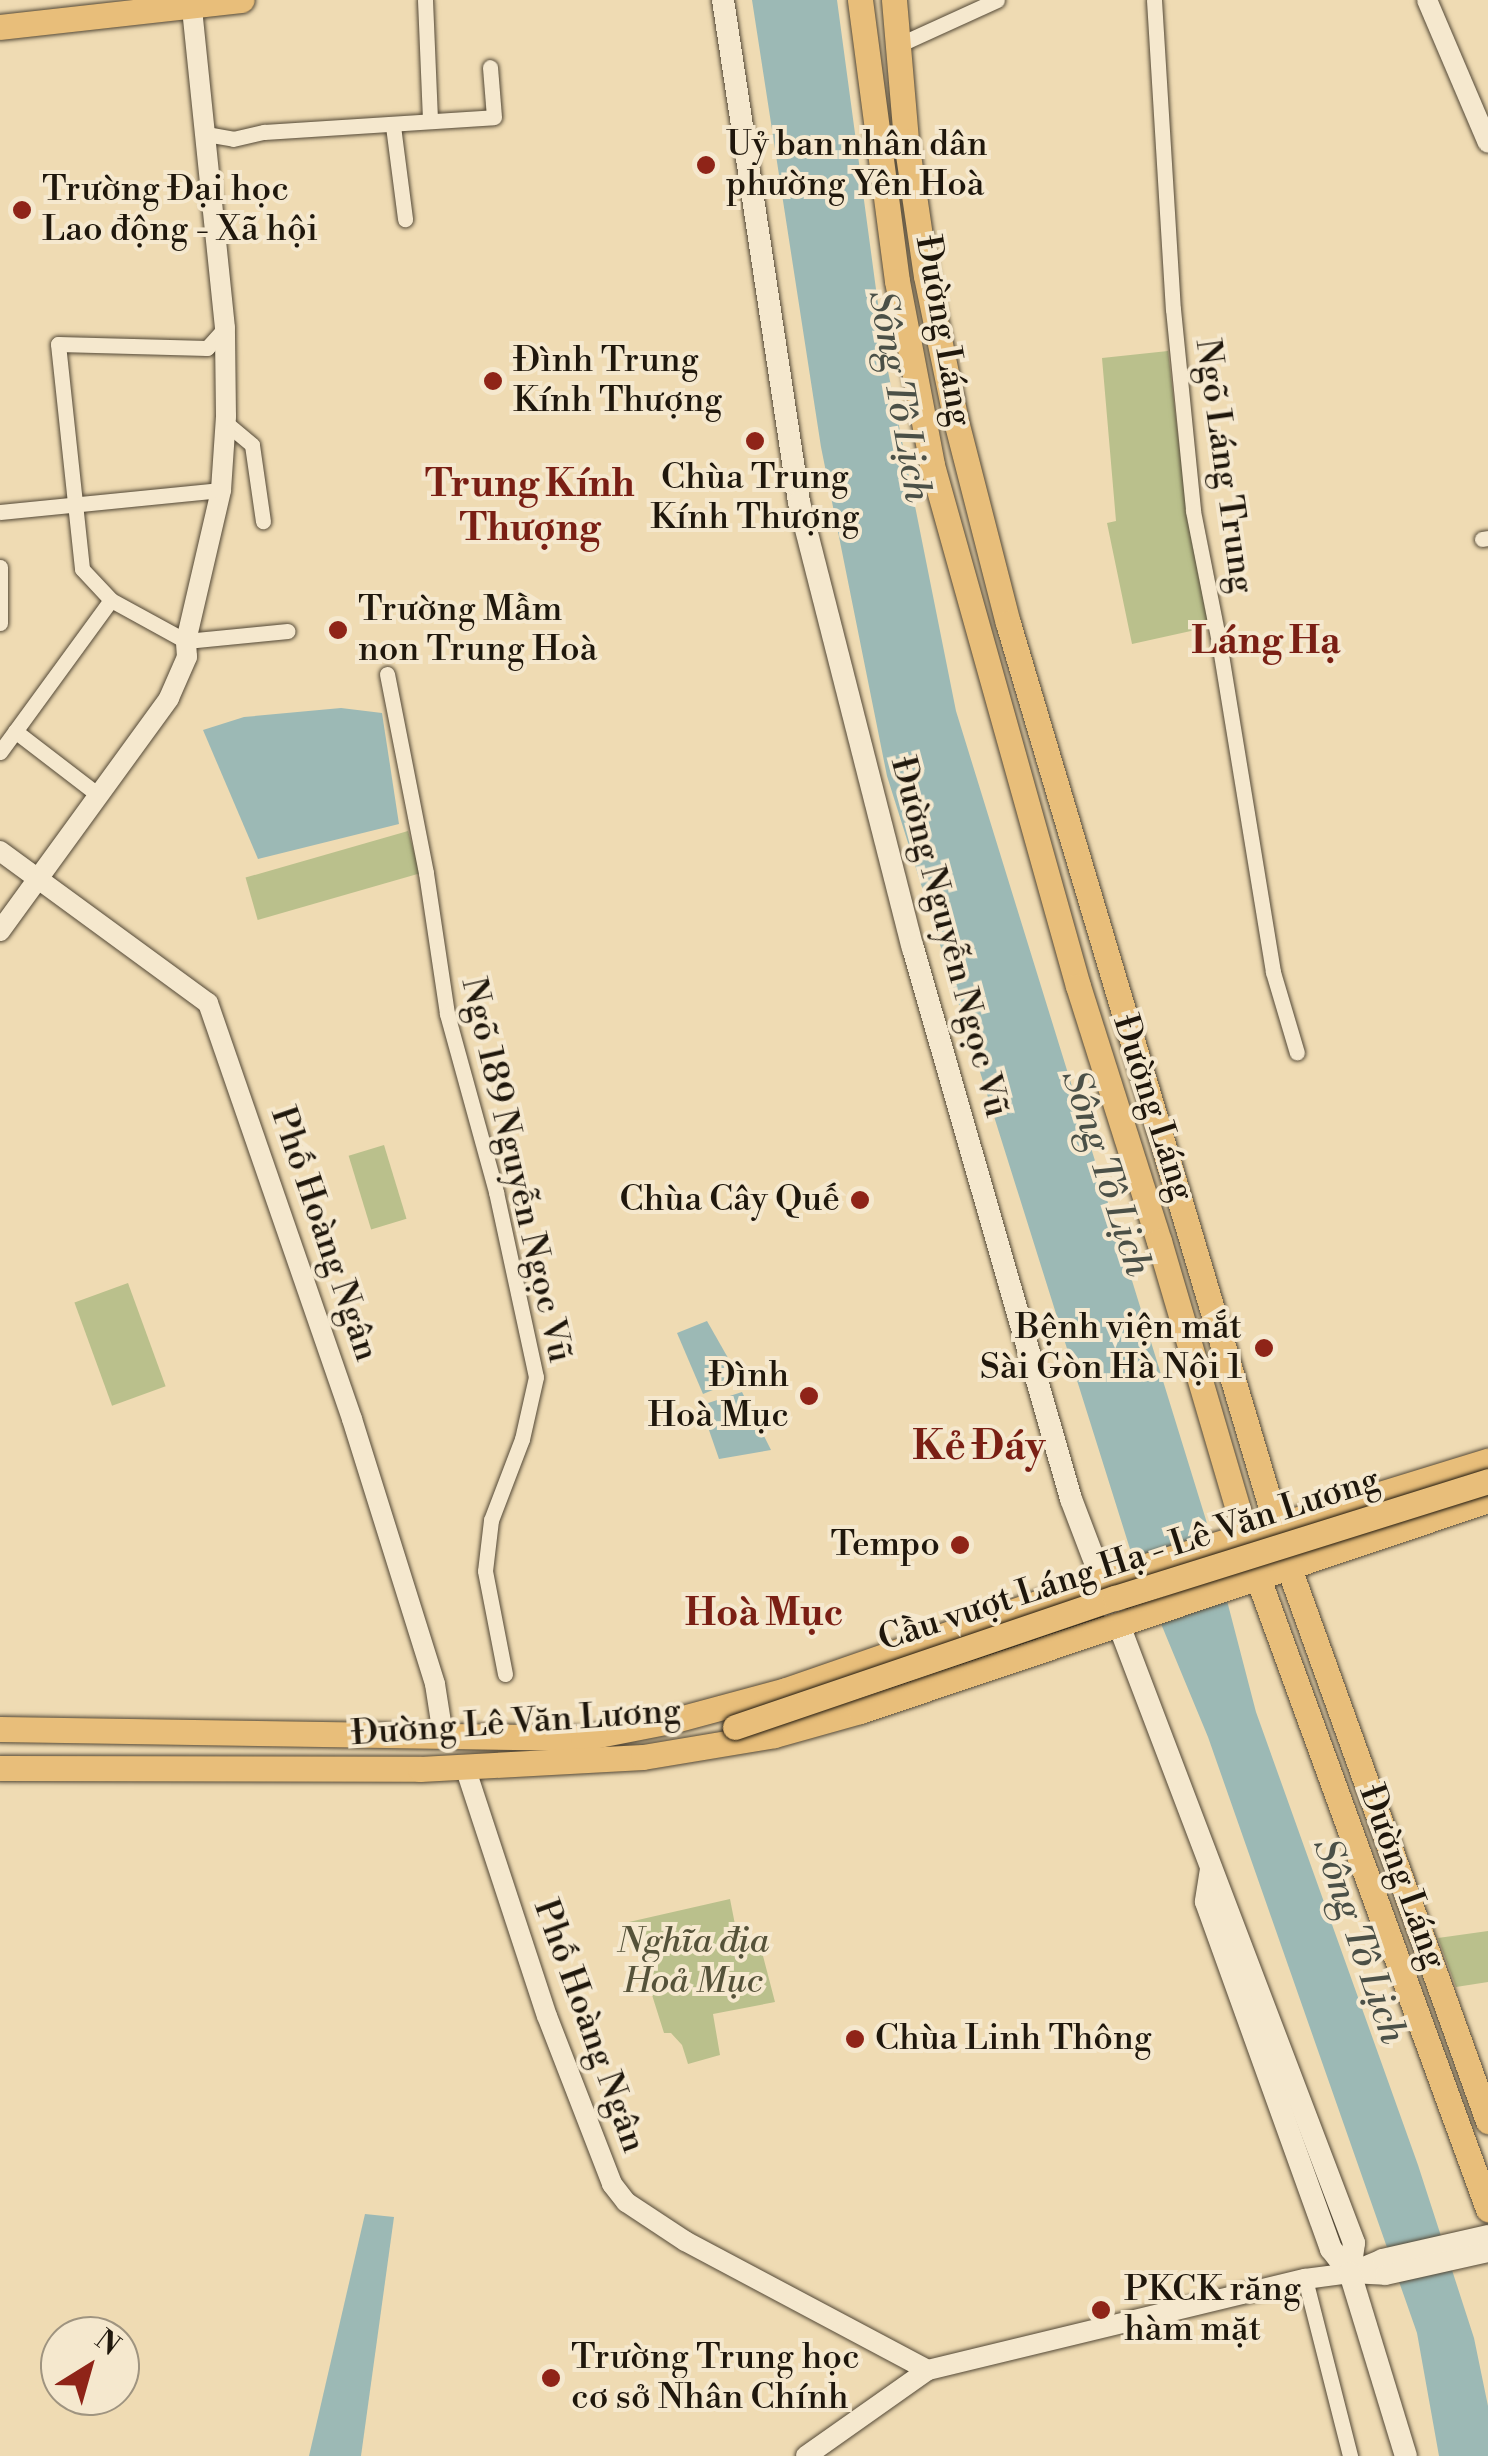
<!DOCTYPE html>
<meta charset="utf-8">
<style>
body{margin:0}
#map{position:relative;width:1488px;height:2456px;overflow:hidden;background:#efdbb3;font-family:"Libre Bodoni",serif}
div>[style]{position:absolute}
.green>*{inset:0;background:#bac08c;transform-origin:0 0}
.water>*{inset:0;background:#9cb9b5}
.roads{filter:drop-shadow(0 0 2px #534836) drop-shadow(0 0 2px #534836)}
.minor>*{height:15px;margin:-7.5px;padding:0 7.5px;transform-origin:7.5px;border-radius:7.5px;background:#f5e8ce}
.tertiary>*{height:20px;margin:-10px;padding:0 10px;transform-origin:10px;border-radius:10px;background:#f5e8ce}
.secondary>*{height:22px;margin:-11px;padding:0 11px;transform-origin:11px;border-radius:11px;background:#f5e8ce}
.primary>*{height:25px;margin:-12.5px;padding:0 12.5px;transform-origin:12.5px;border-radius:12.5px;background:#e8be7a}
.bridges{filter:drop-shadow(0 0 2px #1f170c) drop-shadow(0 0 2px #1f170c)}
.primary-bridge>*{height:25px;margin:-12.5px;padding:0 12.5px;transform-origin:12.5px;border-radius:12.5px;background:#e8be7a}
.dots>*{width:28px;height:28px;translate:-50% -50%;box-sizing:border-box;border:5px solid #f5e8ce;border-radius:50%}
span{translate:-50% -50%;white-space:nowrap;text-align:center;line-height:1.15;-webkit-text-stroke:8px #f5e8ce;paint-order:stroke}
.poi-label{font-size:35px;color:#1f170c}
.left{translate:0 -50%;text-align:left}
.right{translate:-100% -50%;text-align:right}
.street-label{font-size:35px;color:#1f170c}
.park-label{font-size:35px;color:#555239;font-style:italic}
.water-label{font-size:38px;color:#4b5047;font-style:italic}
.neighbourhood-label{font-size:38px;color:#7a1f14;font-weight:700}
.quarter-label{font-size:40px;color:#7a1f14;font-weight:700}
.north{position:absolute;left:40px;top:2316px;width:100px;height:100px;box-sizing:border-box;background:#f5e8ce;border:2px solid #9f9480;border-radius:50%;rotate:37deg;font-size:28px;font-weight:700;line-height:40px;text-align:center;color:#1f170c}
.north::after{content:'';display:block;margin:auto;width:35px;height:45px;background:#8f2418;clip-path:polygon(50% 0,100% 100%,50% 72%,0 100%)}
</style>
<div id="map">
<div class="green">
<i style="clip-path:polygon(1168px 351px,1186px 504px,1209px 627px,1132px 644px,1107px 523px,1116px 521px,1102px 358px)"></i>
<i style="left:408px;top:831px;width:44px;height:169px;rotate:74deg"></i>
<i style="left:384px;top:1145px;width:77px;height:37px;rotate:73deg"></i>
<i style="left:128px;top:1283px;width:110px;height:57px;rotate:70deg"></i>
<i style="clip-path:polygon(730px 1899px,740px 1950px,768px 1945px,763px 1956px,775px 2002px,713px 2014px,720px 2055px,688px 2064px,682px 2045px,671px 2033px,664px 2033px,629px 1922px)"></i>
<i style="clip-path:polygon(1488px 1931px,1488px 1982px,1456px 1987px,1438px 1938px)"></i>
</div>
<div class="water">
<i style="clip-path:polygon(752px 0,837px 0,885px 356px,956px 711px,1206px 1520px,1256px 1712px,1418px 2165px,1474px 2338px,1488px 2406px,1488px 2456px,1439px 2456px,1417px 2333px,1208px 1737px,1130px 1549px,887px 776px,821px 447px)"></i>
<i style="clip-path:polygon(341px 708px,382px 713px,399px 824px,258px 859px,203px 730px,244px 717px)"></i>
<i style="clip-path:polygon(707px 1321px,740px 1379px,703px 1394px,677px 1333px)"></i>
<i style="clip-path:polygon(742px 1392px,771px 1450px,719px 1459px,702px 1410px,708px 1403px)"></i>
<i style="clip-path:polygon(365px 2214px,394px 2217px,361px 2456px,309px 2456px)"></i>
</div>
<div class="roads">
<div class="minor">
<i style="left:425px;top:0;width:121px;rotate:87.6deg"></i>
<i style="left:1154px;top:0;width:310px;rotate:86.5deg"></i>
<i style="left:1173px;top:309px;width:203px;rotate:84.3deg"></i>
<i style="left:1193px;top:511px;width:134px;rotate:78.8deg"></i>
<i style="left:1219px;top:642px;width:334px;rotate:80.7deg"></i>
<i style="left:1273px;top:972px;width:84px;rotate:73.5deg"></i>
<i style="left:896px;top:46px;width:111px;rotate:-24.5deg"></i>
<i style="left:393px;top:126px;width:94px;rotate:82.6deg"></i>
<i style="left:206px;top:134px;width:27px;rotate:10deg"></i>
<i style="left:233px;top:139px;width:32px;rotate:-13deg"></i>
<i style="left:264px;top:132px;width:230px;rotate:-3.7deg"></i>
<i style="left:494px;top:117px;width:50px;rotate:-94.6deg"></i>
<i style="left:225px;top:328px;width:27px;rotate:132deg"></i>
<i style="left:207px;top:348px;width:149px;rotate:-178.5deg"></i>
<i style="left:58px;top:344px;width:226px;rotate:83.9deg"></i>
<i style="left:82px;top:569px;width:42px;rotate:46.9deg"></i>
<i style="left:111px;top:600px;width:85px;rotate:28.7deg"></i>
<i style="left:186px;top:641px;width:102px;rotate:-5.6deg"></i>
<i style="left:226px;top:423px;width:34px;rotate:40deg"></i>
<i style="left:252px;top:445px;width:77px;rotate:81.8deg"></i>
<i style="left:0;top:512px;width:222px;rotate:-5.7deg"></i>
<i style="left:1482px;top:539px;width:6px;rotate:-9deg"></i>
<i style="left:0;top:567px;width:56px;rotate:90deg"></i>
<i style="left:387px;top:674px;width:203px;rotate:78.9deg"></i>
<i style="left:426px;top:873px;width:143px;rotate:81.5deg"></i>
<i style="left:447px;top:1014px;width:185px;rotate:74.6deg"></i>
<i style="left:496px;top:1192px;width:189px;rotate:77.8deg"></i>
<i style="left:536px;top:1377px;width:64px;rotate:102.7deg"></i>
<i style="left:522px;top:1439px;width:87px;rotate:110.9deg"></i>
<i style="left:491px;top:1520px;width:51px;rotate:96.7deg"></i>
<i style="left:485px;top:1571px;width:105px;rotate:79deg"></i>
<i style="left:15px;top:731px;width:103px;rotate:37.5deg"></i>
<i style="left:0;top:752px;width:188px;rotate:-53.9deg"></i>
<i style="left:1305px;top:2279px;width:183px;rotate:75.7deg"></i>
</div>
<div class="tertiary">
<i style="left:1427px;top:0;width:155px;rotate:66.9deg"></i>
<i style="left:0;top:851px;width:258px;rotate:36.2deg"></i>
<i style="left:208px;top:1003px;width:440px;rotate:70.9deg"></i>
<i style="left:352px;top:1419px;width:278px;rotate:72.6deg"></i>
<i style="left:435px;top:1684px;width:52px;rotate:81.1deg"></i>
<i style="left:0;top:931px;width:288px;rotate:-54deg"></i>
<i style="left:169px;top:698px;width:45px;rotate:-66.3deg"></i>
<i style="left:187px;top:657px;width:16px;rotate:-94deg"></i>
<i style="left:186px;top:641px;width:155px;rotate:-76.9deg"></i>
<i style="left:221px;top:490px;width:74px;rotate:-86.1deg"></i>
<i style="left:226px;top:416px;width:88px;rotate:-90.7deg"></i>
<i style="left:225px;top:328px;width:322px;rotate:-95.9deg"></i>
<i style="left:465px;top:1767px;width:262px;rotate:71.8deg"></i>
<i style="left:547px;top:2016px;width:180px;rotate:68.8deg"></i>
<i style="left:612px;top:2184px;width:23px;rotate:52deg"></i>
<i style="left:626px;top:2202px;width:71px;rotate:33.5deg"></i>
<i style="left:685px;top:2241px;width:275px;rotate:28deg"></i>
<i style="left:1352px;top:2272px;width:33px;rotate:-23deg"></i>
<i style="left:1382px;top:2259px;width:109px;rotate:-12.8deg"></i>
<i style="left:806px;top:2456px;width:149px;rotate:-35.2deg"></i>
<i style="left:928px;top:2370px;width:388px;rotate:-13.6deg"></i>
<i style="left:1305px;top:2279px;width:45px;rotate:-7.6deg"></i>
<i style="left:1350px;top:2273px;width:35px;rotate:3deg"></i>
<i style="left:1385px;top:2275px;width:106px;rotate:-12.6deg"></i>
</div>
<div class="secondary">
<i style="left:723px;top:0;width:508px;rotate:81.39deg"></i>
<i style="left:799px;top:502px;width:460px;rotate:75.7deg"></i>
<i style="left:913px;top:948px;width:573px;rotate:74deg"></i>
<i style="left:1071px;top:1499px;width:796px;rotate:69.17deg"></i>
<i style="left:1354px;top:2243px;width:30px;rotate:98deg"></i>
<i style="left:1211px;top:1869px;width:33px;rotate:99deg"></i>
<i style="left:1206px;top:1902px;width:369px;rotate:70.2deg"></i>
<i style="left:1331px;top:2249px;width:31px;rotate:52deg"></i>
<i style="left:1350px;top:2273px;width:191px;rotate:73deg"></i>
</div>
<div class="primary">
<i style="left:860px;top:0;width:283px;rotate:82.5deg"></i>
<i style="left:897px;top:281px;width:187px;rotate:79.2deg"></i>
<i style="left:932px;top:465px;width:541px;rotate:74.35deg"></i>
<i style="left:1078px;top:986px;width:268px;rotate:72.4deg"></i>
<i style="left:1159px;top:1241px;width:351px;rotate:73.6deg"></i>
<i style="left:1258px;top:1578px;width:672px;rotate:69.97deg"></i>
<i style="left:894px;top:0;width:142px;rotate:85.1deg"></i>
<i style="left:906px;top:141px;width:136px;rotate:81.6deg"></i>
<i style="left:926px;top:276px;width:148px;rotate:78.3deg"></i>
<i style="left:956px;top:421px;width:209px;rotate:75.6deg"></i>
<i style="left:1008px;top:623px;width:986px;rotate:73.44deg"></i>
<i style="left:1289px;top:1568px;width:588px;rotate:70.21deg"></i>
<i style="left:0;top:27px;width:243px;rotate:-6.4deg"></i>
<i style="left:0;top:1729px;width:583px;rotate:0.88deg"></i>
<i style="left:583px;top:1738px;width:94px;rotate:-11.1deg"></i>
<i style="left:675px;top:1720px;width:115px;rotate:-15.1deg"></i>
<i style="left:786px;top:1690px;width:357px;rotate:-19.1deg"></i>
<i style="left:1123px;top:1573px;width:382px;rotate:-17.1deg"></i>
<i style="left:0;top:1768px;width:420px;rotate:0.1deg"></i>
<i style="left:420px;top:1769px;width:223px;rotate:-3.1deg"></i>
<i style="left:643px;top:1757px;width:133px;rotate:-9.5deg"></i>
<i style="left:774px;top:1735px;width:89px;rotate:-15.6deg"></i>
<i style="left:860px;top:1711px;width:662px;rotate:-18.57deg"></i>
</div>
</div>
<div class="bridges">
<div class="primary-bridge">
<i style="left:735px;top:1727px;width:401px;rotate:-18.8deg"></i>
<i style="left:1115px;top:1598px;width:391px;rotate:-17.4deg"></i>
</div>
</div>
<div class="dots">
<i style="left:706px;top:165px;background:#8f2418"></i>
<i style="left:22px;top:210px;background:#8f2418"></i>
<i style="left:493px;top:381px;background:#8f2418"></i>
<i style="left:755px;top:441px;background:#8f2418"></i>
<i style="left:338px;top:630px;background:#8f2418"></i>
<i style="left:860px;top:1200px;background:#8f2418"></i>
<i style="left:1264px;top:1348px;background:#8f2418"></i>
<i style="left:809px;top:1396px;background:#8f2418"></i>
<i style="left:960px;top:1545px;background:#8f2418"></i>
<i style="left:855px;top:2039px;background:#8f2418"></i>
<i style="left:1101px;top:2310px;background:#8f2418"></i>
<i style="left:551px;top:2378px;background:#8f2418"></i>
</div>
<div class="poi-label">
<span class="left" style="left:726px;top:165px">Uỷ ban nhân dân<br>phường Yên Hoà</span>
<span class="left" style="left:42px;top:210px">Trường Đại học<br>Lao động - Xã hội</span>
<span class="left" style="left:513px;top:381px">Đình Trung<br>Kính Thượng</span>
<span style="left:755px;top:498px">Chùa Trung<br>Kính Thượng</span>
<span class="left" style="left:358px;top:630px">Trường Mầm<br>non Trung Hoà</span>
<span class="right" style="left:840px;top:1200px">Chùa Cây Quế</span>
<span class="right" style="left:1242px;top:1348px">Bệnh viện mắt<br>Sài Gòn Hà Nội 1</span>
<span class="right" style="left:789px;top:1396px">Đình<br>Hoà Mục</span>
<span class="right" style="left:940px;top:1545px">Tempo</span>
<span class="left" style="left:875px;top:2039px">Chùa Linh Thông</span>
<span class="left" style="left:1124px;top:2310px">PKCK răng<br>hàm mặt</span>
<span class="left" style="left:571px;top:2378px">Trường Trung học<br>cơ sở Nhân Chính</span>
</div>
<div class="street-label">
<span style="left:943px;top:331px;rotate:80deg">Đường Láng</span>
<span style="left:1224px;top:466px;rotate:82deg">Ngõ Láng Trung</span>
<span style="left:949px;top:937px;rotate:75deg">Đường Nguyễn Ngọc Vũ</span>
<span style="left:1153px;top:1108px;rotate:72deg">Đường Láng</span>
<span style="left:516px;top:1170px;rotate:77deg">Ngõ 189 Nguyễn Ngọc Vũ</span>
<span style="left:324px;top:1234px;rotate:71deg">Phố Hoàng Ngân</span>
<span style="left:1129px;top:1560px;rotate:-18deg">Cầu vượt Láng Hạ - Lê Văn Lương</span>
<span style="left:516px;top:1723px;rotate:-4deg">Đường Lê Văn Lương</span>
<span style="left:1402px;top:1877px;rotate:70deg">Đường Láng</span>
<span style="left:589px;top:2026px;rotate:70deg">Phố Hoàng Ngân</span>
</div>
<div class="park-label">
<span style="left:693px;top:1962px">Nghĩa địa<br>Hoả Mục</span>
</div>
<div class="water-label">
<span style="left:899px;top:396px;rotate:80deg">Sông Tô Lịch</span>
<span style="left:1106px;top:1173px;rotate:72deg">Sông Tô Lịch</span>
<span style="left:1359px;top:1941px;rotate:71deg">Sông Tô Lịch</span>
</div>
<div class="neighbourhood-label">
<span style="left:530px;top:507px">Trung Kính<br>Thượng</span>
<span style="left:1266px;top:642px">Láng Hạ</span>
<span style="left:764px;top:1614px">Hoà Mục</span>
</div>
<div class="quarter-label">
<span style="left:979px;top:1447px">Kẻ Đáy</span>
</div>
<div class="north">N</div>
</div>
